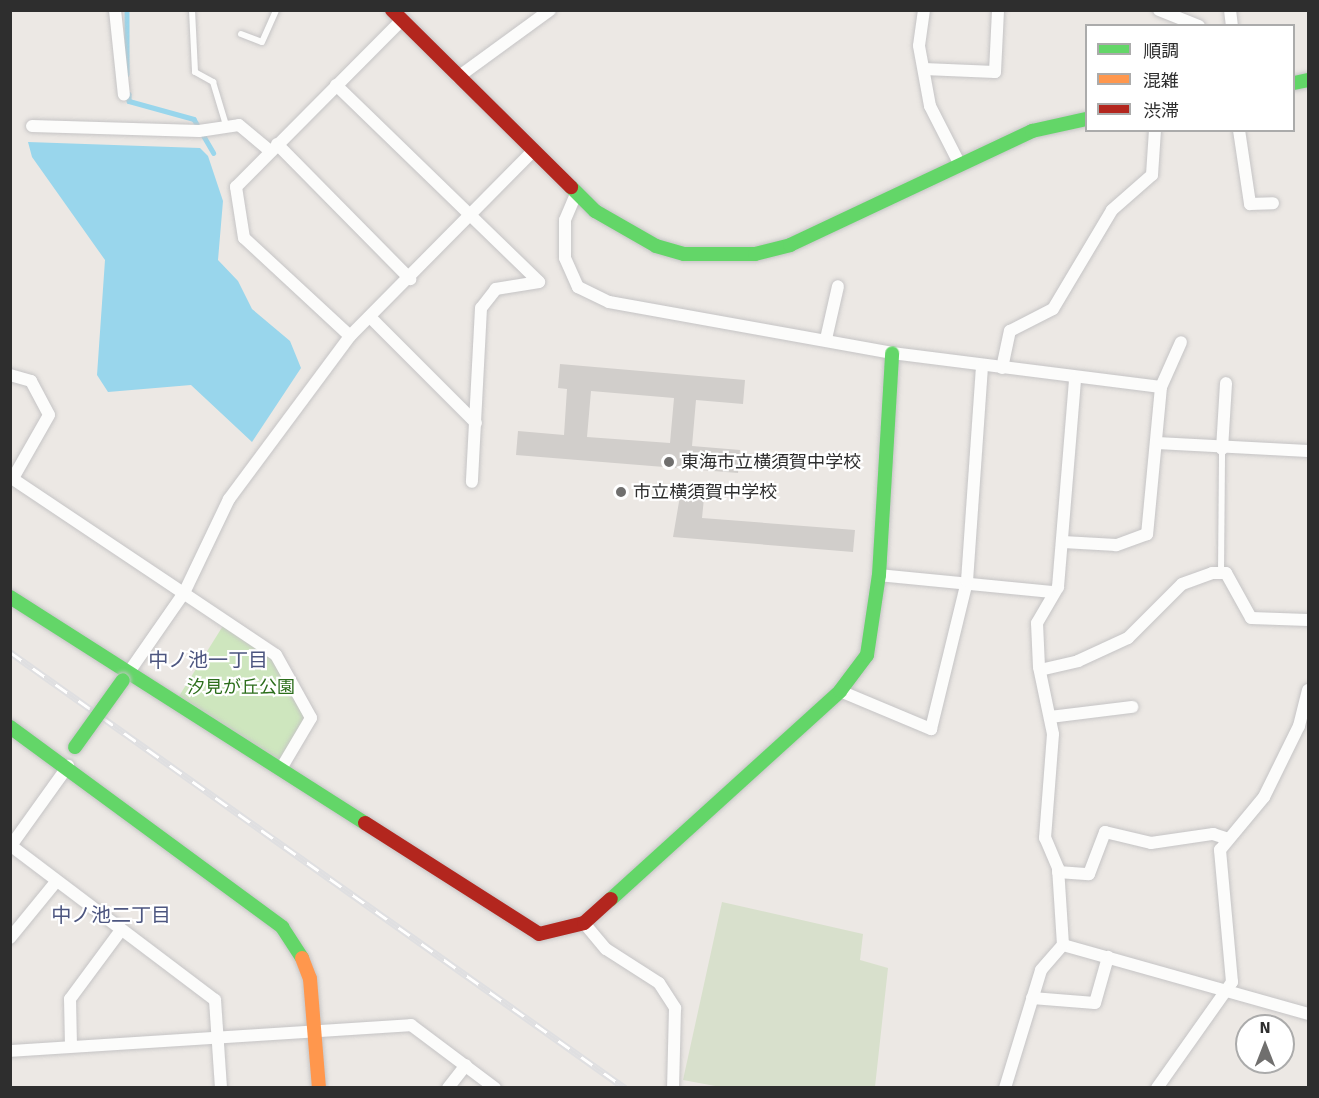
<!DOCTYPE html>
<meta charset="utf-8">
<style>
body{margin:0}
#map{position:relative;width:1319px;height:1098px;overflow:hidden;background:#ece8e4;font-family:Signika,"Noto Sans JP",sans-serif}
div>[style]{position:absolute}
.green>*{inset:0;background:#cee6be}
.cemetery>*{inset:0;background:#d8e0cc}
.water>*{inset:0;background:#99d6ec}
.stream>*{height:4.5px;margin:-2.25px;padding:0 2.25px;transform-origin:2.25px;border-radius:2.25px;background:#99d6ec}
.building>*{inset:0;background:#d1cecb}
.roads{filter:drop-shadow(0 0 2px #c5c4c5) drop-shadow(0 0 2px #c5c4c5)}
.lane>*{height:6px;margin:-3px;padding:0 3px;transform-origin:3px;border-radius:3px;background:#fcfcfb}
.street>*{height:12px;margin:-6px;padding:0 6px;transform-origin:6px;border-radius:6px;background:#fcfcfb}
.fast>*{height:14px;margin:-7px;padding:0 7px;transform-origin:7px;border-radius:7px;background:#63d668}
.slow>*{height:14px;margin:-7px;padding:0 7px;transform-origin:7px;border-radius:7px;background:#ff974d}
.jam>*{height:14px;margin:-7px;padding:0 7px;transform-origin:7px;border-radius:7px;background:#b3261e}
.rail>*{height:7px;margin-top:-3.5px;transform-origin:0;background:repeating-linear-gradient(90deg,#fff 0 14px,#dfdfe1 0 28px);box-sizing:border-box;border-block:2px solid #dfdfe1}
.bridges{filter:drop-shadow(0 0 2px #c5c4c5) drop-shadow(0 0 2px #c5c4c5)}
.fast-bridge>*{height:14px;margin:-7px;padding:0 7px;transform-origin:7px;border-radius:7px;background:#63d668}
.dots>*{width:16px;height:16px;translate:-50% -50%;box-sizing:border-box;border:3px solid #fff;border-radius:50%}
span{translate:-50% -50%;white-space:nowrap;text-align:center;line-height:1.15;-webkit-text-stroke:4.5px #fff;paint-order:stroke}
.poi-label{font-size:18px;color:#2e2e2e}
.left{translate:0 -50%;text-align:left}
.park-label{font-size:18px;color:#2c6e1b}
.neighbourhood-label{font-size:20px;color:#4d5680}
.frame{position:absolute;inset:0;border:12px solid #2e2e2e;pointer-events:none}
.legend{position:absolute;left:1085px;top:24px;width:210px;height:108px;box-sizing:border-box;background:#fff;border:2px solid #ababab;margin:0;padding:8px 10px;list-style:none;font-size:18px;color:#2e2e2e}
.legend li{display:flex;align-items:center;gap:12px;height:30px}
.legend b{width:30px;border:2px solid #ababab}
.north{position:absolute;left:1235px;top:1014px;width:60px;height:60px;box-sizing:border-box;background:#fff;border:2px solid #ababab;border-radius:50%;rotate:0deg;font-size:16px;font-weight:700;line-height:24px;text-align:center;color:#2e2e2e}
.north::after{content:'';display:block;margin:auto;width:21px;height:27px;background:#706f6e;clip-path:polygon(50% 0,100% 100%,50% 72%,0 100%)}
</style>
<div id="map">
<div class="green">
<i style="clip-path:polygon(226px 621px,276px 655px,311px 718px,282px 767px,176px 701px)"></i>
</div>
<div class="cemetery">
<i style="clip-path:polygon(722px 902px,863px 934px,860px 960px,888px 968px,875px 1087px,726px 1088px,683px 1080px)"></i>
</div>
<div class="water">
<i style="clip-path:polygon(28px 142px,200px 148px,208px 156px,223px 201px,218px 260px,238px 281px,252px 309px,290px 341px,301px 368px,252px 442px,191px 385px,108px 392px,97px 375px,105px 260px,32px 157px)"></i>
</div>
<div class="stream">
<i style="left:127px;top:10px;width:64px;rotate:90deg"></i>
<i style="left:129px;top:94px;width:7px;rotate:90deg"></i>
<i style="left:129px;top:101px;width:67px;rotate:15.5deg"></i>
<i style="left:194px;top:119px;width:39px;rotate:60deg"></i>
</div>
<div class="building">
<i style="clip-path:polygon(evenodd,560px 364px,745px 380px,743px 404px,696px 400px,692px 446px,740px 450px,738px 473px,516px 455px,518px 431px,564px 435px,567px 389px,558px 388px,560px 364px,591px 391px,674px 398px,670px 443px,587px 437px,591px 391px)"></i>
<i style="clip-path:polygon(680px 496px,704px 498px,702px 518px,855px 530px,853px 552px,673px 537px)"></i>
</div>
<div class="roads">
<div class="lane">
<i style="left:192px;top:10px;width:62px;rotate:87.2deg"></i>
<i style="left:195px;top:72px;width:21px;rotate:29deg"></i>
<i style="left:213px;top:82px;width:45px;rotate:73.2deg"></i>
<i style="left:241px;top:34px;width:22px;rotate:21deg"></i>
<i style="left:262px;top:42px;width:35px;rotate:-66deg"></i>
<i style="left:1221px;top:572px;width:123px;rotate:-89.5deg"></i>
</div>
<div class="street">
<i style="left:115px;top:10px;width:85px;rotate:84deg"></i>
<i style="left:924px;top:10px;width:36px;rotate:98deg"></i>
<i style="left:919px;top:46px;width:61px;rotate:79.6deg"></i>
<i style="left:930px;top:106px;width:66px;rotate:63deg"></i>
<i style="left:1159px;top:10px;width:43px;rotate:21.8deg"></i>
<i style="left:1230px;top:10px;width:16px;rotate:83deg"></i>
<i style="left:924px;top:69px;width:71px;rotate:2.4deg"></i>
<i style="left:995px;top:72px;width:62px;rotate:-87.2deg"></i>
<i style="left:458px;top:77px;width:114px;rotate:-36.1deg"></i>
<i style="left:336px;top:85px;width:283px;rotate:44.1deg"></i>
<i style="left:539px;top:282px;width:44px;rotate:170.8deg"></i>
<i style="left:496px;top:289px;width:24px;rotate:128deg"></i>
<i style="left:481px;top:308px;width:174px;rotate:93deg"></i>
<i style="left:32px;top:126px;width:167px;rotate:1.7deg"></i>
<i style="left:199px;top:131px;width:40px;rotate:-8.5deg"></i>
<i style="left:239px;top:125px;width:40px;rotate:40deg"></i>
<i style="left:1239px;top:130px;width:75px;rotate:81.5deg"></i>
<i style="left:1250px;top:204px;width:23px;rotate:-2deg"></i>
<i style="left:277px;top:144px;width:190px;rotate:45.4deg"></i>
<i style="left:576px;top:194px;width:28px;rotate:113deg"></i>
<i style="left:565px;top:220px;width:38px;rotate:90deg"></i>
<i style="left:565px;top:258px;width:32px;rotate:66deg"></i>
<i style="left:578px;top:287px;width:34px;rotate:26deg"></i>
<i style="left:609px;top:302px;width:288px;rotate:10.2deg"></i>
<i style="left:892px;top:353px;width:271px;rotate:7.2deg"></i>
<i style="left:1161px;top:387px;width:148px;rotate:95.4deg"></i>
<i style="left:1147px;top:534px;width:33px;rotate:160deg"></i>
<i style="left:1116px;top:545px;width:53px;rotate:-176.8deg"></i>
<i style="left:372px;top:319px;width:147px;rotate:45deg"></i>
<i style="left:350px;top:336px;width:144px;rotate:-137.2deg"></i>
<i style="left:244px;top:238px;width:52px;rotate:-98.9deg"></i>
<i style="left:236px;top:187px;width:235px;rotate:-45.2deg"></i>
<i style="left:826px;top:339px;width:54px;rotate:-77.2deg"></i>
<i style="left:1002px;top:368px;width:38px;rotate:-78deg"></i>
<i style="left:1010px;top:331px;width:48px;rotate:-27.1deg"></i>
<i style="left:1053px;top:309px;width:115px;rotate:-59.2deg"></i>
<i style="left:1112px;top:210px;width:53px;rotate:-41.2deg"></i>
<i style="left:1152px;top:175px;width:45px;rotate:-86.2deg"></i>
<i style="left:10px;top:375px;width:22px;rotate:16deg"></i>
<i style="left:31px;top:381px;width:38px;rotate:62deg"></i>
<i style="left:49px;top:415px;width:73px;rotate:119.7deg"></i>
<i style="left:1161px;top:387px;width:49px;rotate:-66deg"></i>
<i style="left:1157px;top:443px;width:151px;rotate:3deg"></i>
<i style="left:1222px;top:449px;width:66px;rotate:-86.5deg"></i>
<i style="left:10px;top:477px;width:320px;rotate:33.8deg"></i>
<i style="left:276px;top:655px;width:72px;rotate:60.9deg"></i>
<i style="left:311px;top:718px;width:57px;rotate:120.6deg"></i>
<i style="left:879px;top:575px;width:173px;rotate:5.6deg"></i>
<i style="left:1040px;top:670px;width:39px;rotate:-13deg"></i>
<i style="left:1078px;top:661px;width:55px;rotate:-24.7deg"></i>
<i style="left:1128px;top:638px;width:76px;rotate:-45deg"></i>
<i style="left:1182px;top:584px;width:32px;rotate:-20deg"></i>
<i style="left:1212px;top:573px;width:14px"></i>
<i style="left:1226px;top:573px;width:51px;rotate:60.9deg"></i>
<i style="left:1251px;top:618px;width:57px;rotate:2deg"></i>
<i style="left:129px;top:672px;width:96px;rotate:-55.2deg"></i>
<i style="left:184px;top:593px;width:104px;rotate:-64.4deg"></i>
<i style="left:229px;top:499px;width:203px;rotate:-53.4deg"></i>
<i style="left:350px;top:336px;width:257px;rotate:-45.3deg"></i>
<i style="left:840px;top:691px;width:99px;rotate:22.7deg"></i>
<i style="left:931px;top:729px;width:152px;rotate:-76.3deg"></i>
<i style="left:967px;top:581px;width:216px;rotate:-86deg"></i>
<i style="left:1050px;top:717px;width:83px;rotate:-7deg"></i>
<i style="left:10px;top:845px;width:257px;rotate:37.1deg"></i>
<i style="left:215px;top:1000px;width:88px;rotate:86.1deg"></i>
<i style="left:10px;top:847px;width:100px;rotate:-54.4deg"></i>
<i style="left:1058px;top:872px;width:31px;rotate:4deg"></i>
<i style="left:1089px;top:874px;width:45px;rotate:-69.1deg"></i>
<i style="left:1105px;top:832px;width:47px;rotate:13.4deg"></i>
<i style="left:1151px;top:843px;width:63px;rotate:-8.3deg"></i>
<i style="left:1213px;top:834px;width:13px;rotate:18deg"></i>
<i style="left:584px;top:923px;width:34px;rotate:50deg"></i>
<i style="left:606px;top:949px;width:63px;rotate:32.7deg"></i>
<i style="left:659px;top:983px;width:30px;rotate:57deg"></i>
<i style="left:675px;top:1008px;width:80px;rotate:91.4deg"></i>
<i style="left:10px;top:938px;width:71px;rotate:-50.7deg"></i>
<i style="left:1063px;top:945px;width:255px;rotate:15.7deg"></i>
<i style="left:1032px;top:998px;width:63px;rotate:4.5deg"></i>
<i style="left:1095px;top:1003px;width:48px;rotate:-74.2deg"></i>
<i style="left:71px;top:1046px;width:47px;rotate:-91.2deg"></i>
<i style="left:70px;top:999px;width:86px;rotate:-53.5deg"></i>
<i style="left:10px;top:1051px;width:402px;rotate:-3.7deg"></i>
<i style="left:411px;top:1025px;width:105px;rotate:36.9deg"></i>
<i style="left:448px;top:1088px;width:29px;rotate:-52deg"></i>
<i style="left:1005px;top:1088px;width:123px;rotate:-73deg"></i>
<i style="left:1041px;top:970px;width:33px;rotate:-49deg"></i>
<i style="left:1063px;top:945px;width:77px;rotate:-93.7deg"></i>
<i style="left:1058px;top:868px;width:33px;rotate:-113deg"></i>
<i style="left:1045px;top:838px;width:104px;rotate:-85.6deg"></i>
<i style="left:1053px;top:734px;width:68px;rotate:-101.8deg"></i>
<i style="left:1039px;top:667px;width:44px;rotate:-92.6deg"></i>
<i style="left:1037px;top:623px;width:42px;rotate:-59.7deg"></i>
<i style="left:1058px;top:587px;width:210px;rotate:-85.3deg"></i>
<i style="left:1157px;top:1088px;width:130px;rotate:-54.7deg"></i>
<i style="left:1232px;top:982px;width:133px;rotate:-95.2deg"></i>
<i style="left:1220px;top:850px;width:69px;rotate:-50.3deg"></i>
<i style="left:1264px;top:797px;width:79px;rotate:-63.8deg"></i>
<i style="left:1299px;top:726px;width:37px;rotate:-76deg"></i>
</div>
<div class="fast">
<i style="left:1294px;top:83px;width:14px;rotate:-12deg"></i>
<i style="left:571px;top:187px;width:34px;rotate:45deg"></i>
<i style="left:595px;top:211px;width:70px;rotate:29.8deg"></i>
<i style="left:656px;top:246px;width:29px;rotate:16deg"></i>
<i style="left:684px;top:254px;width:71px"></i>
<i style="left:755px;top:254px;width:36px;rotate:-14deg"></i>
<i style="left:790px;top:245px;width:268px;rotate:-25.2deg"></i>
<i style="left:1032px;top:131px;width:55px;rotate:-12.5deg"></i>
<i style="left:10px;top:597px;width:421px;rotate:32.5deg"></i>
<i style="left:10px;top:727px;width:338px;rotate:36.3deg"></i>
<i style="left:282px;top:927px;width:37px;rotate:57deg"></i>
<i style="left:611px;top:899px;width:309px;rotate:-42.2deg"></i>
<i style="left:840px;top:691px;width:45px;rotate:-53.1deg"></i>
<i style="left:867px;top:655px;width:81px;rotate:-81.5deg"></i>
<i style="left:879px;top:575px;width:222px;rotate:-86.6deg"></i>
</div>
<div class="slow">
<i style="left:302px;top:958px;width:22px;rotate:69deg"></i>
<i style="left:310px;top:979px;width:109px;rotate:85.3deg"></i>
</div>
<div class="jam">
<i style="left:392px;top:10px;width:252px;rotate:44.7deg"></i>
<i style="left:365px;top:823px;width:206px;rotate:32.5deg"></i>
<i style="left:539px;top:934px;width:46px;rotate:-13.7deg"></i>
<i style="left:584px;top:923px;width:36px;rotate:-42deg"></i>
</div>
</div>
<div class="rail">
<i style="left:10px;top:652px;width:754px;rotate:35.33deg"></i>
</div>
<div class="bridges">
<div class="fast-bridge">
<i style="left:75px;top:747px;width:82px;rotate:-54.4deg"></i>
</div>
</div>
<div class="dots">
<i style="left:669px;top:462px;background:#706f6e"></i>
<i style="left:621px;top:492px;background:#706f6e"></i>
</div>
<div class="poi-label">
<span class="left" style="left:681px;top:462px">東海市立横須賀中学校</span>
<span class="left" style="left:633px;top:492px">市立横須賀中学校</span>
</div>
<div class="park-label">
<span style="left:241px;top:687px">汐見が丘公園</span>
</div>
<div class="neighbourhood-label">
<span style="left:208px;top:660px">中ノ池一丁目</span>
<span style="left:111px;top:915px">中ノ池二丁目</span>
</div>
<div class="frame"></div>
<ul class="legend">
<li><b style="height:8px;background:#63d668"></b>順調</li>
<li><b style="height:8px;background:#ff974d"></b>混雑</li>
<li><b style="height:8px;background:#b3261e"></b>渋滞</li>
</ul>
<div class="north">N</div>
</div>
